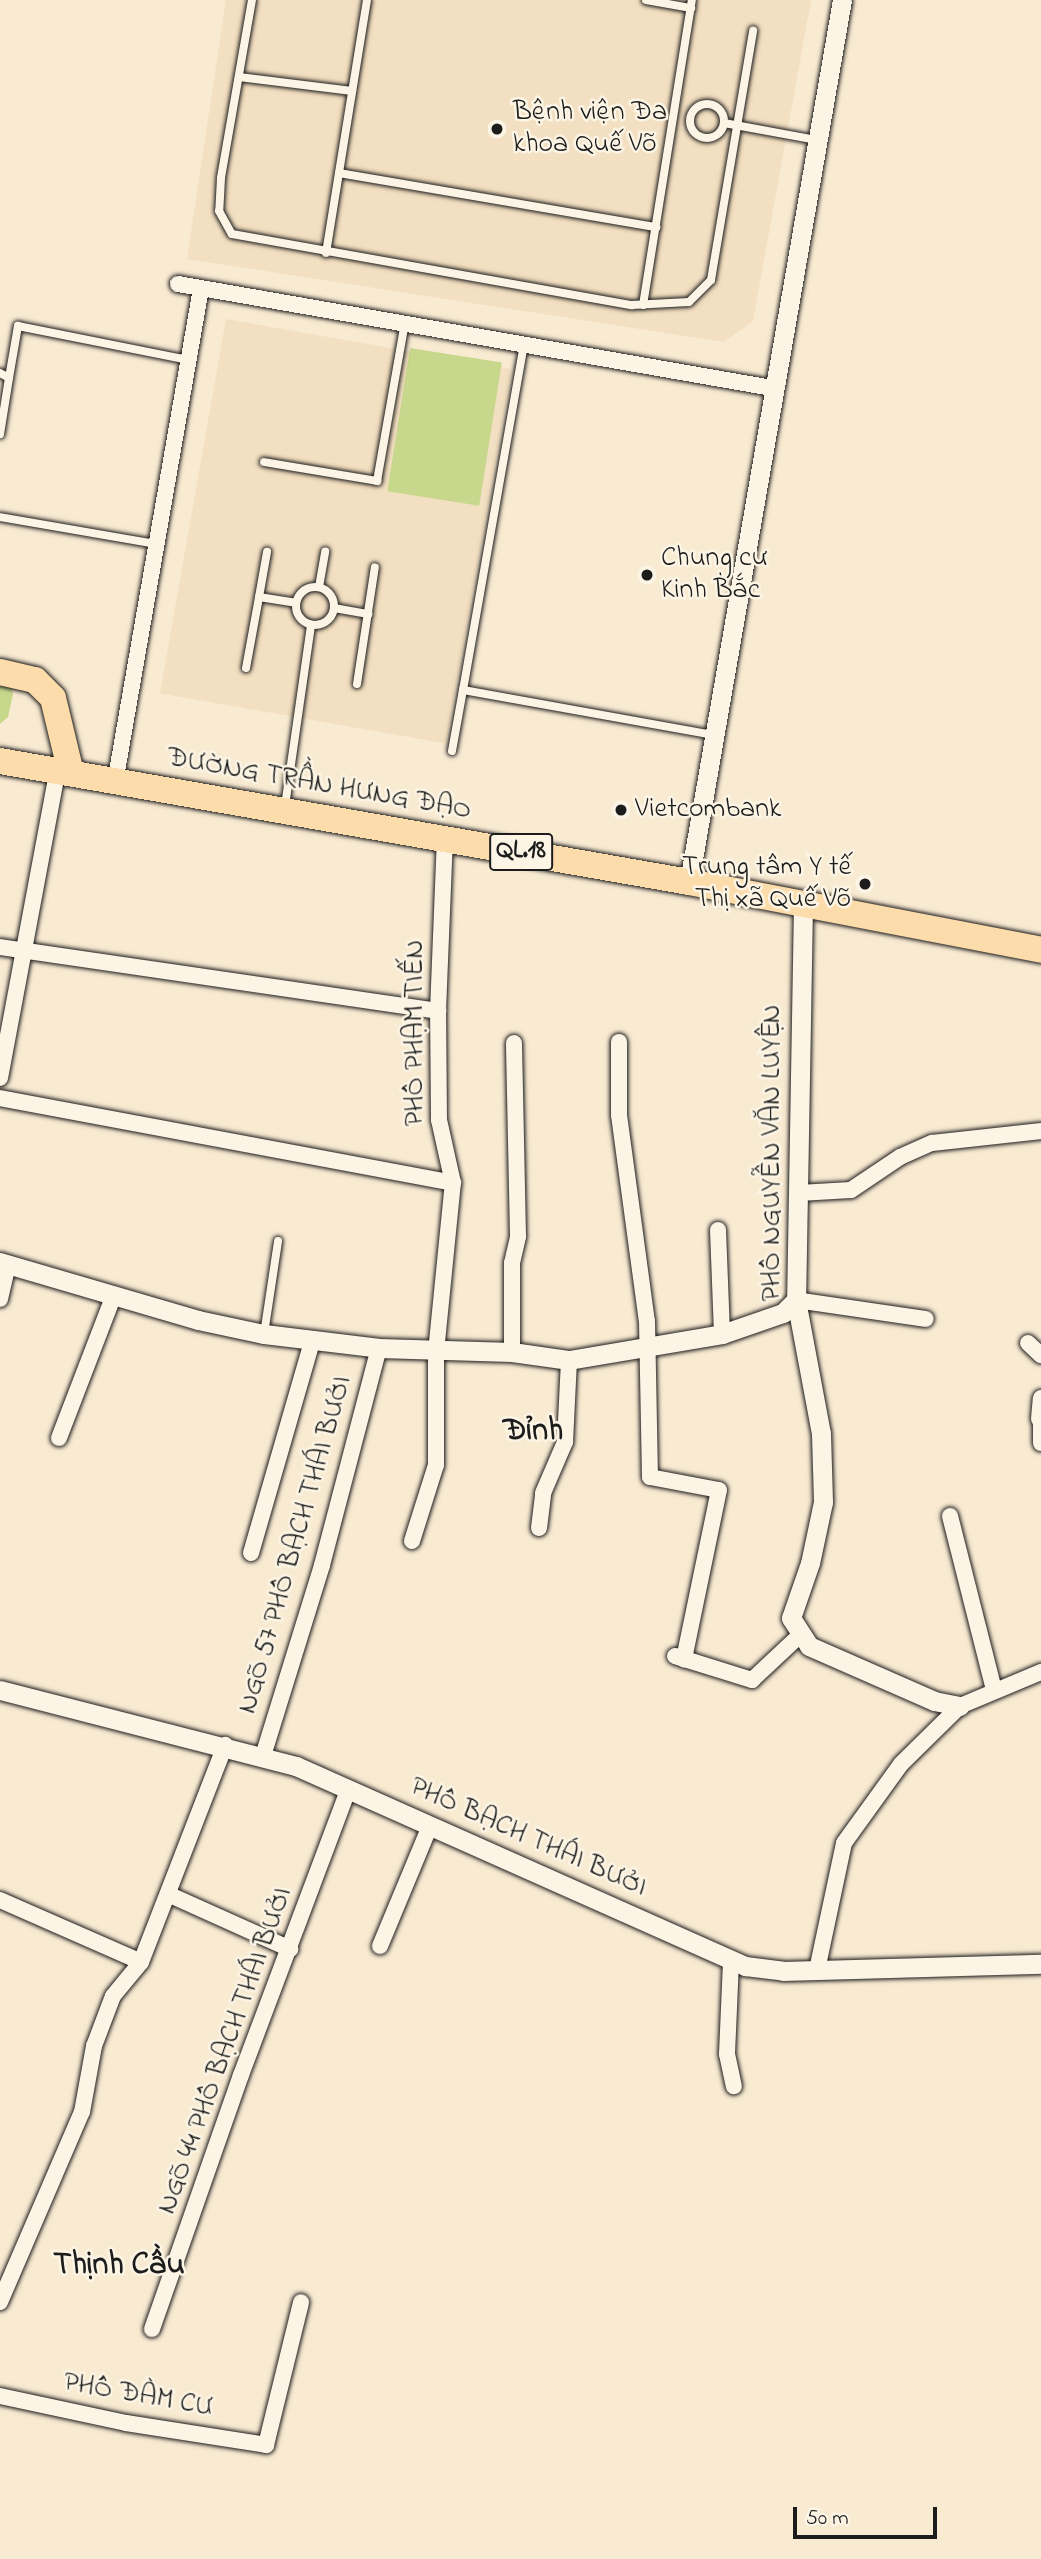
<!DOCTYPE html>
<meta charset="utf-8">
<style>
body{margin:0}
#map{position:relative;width:1041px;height:2559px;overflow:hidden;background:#f9ead2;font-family:"Indie Flower",sans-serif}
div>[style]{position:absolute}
.built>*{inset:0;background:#f3dfc1;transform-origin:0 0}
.green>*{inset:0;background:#c7d88c;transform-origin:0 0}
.roads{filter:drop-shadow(0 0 2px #1c1c1c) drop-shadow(0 0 2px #1c1c1c)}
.service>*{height:8px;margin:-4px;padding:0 4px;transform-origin:4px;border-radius:4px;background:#fcf5e5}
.service>.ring{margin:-4px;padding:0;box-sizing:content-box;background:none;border:8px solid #fcf5e5;border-radius:50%}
.minor>*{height:16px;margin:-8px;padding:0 8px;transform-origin:8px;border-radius:8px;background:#fcf5e5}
.tertiary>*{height:19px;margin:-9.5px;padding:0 9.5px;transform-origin:9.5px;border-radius:9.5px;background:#fcf5e5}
.trunk>*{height:26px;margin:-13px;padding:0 13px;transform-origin:13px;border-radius:13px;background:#fddcac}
.dots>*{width:19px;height:19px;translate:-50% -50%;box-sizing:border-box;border:4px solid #fcf5e5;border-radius:50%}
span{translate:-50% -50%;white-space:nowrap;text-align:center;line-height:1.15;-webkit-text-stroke:5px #fcf5e5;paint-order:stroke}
.shield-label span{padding:2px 5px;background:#fcf5e5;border:2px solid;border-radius:5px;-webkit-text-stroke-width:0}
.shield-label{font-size:26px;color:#1c1c1c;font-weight:700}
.poi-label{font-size:28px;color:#1c1c1c}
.left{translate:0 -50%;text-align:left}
.right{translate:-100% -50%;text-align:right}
.street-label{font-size:28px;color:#1c1c1c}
.quarter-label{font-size:32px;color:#1c1c1c;font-weight:700}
.scale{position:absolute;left:793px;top:2507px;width:144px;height:32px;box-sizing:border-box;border:4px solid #1c1c1c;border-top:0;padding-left:9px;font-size:21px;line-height:24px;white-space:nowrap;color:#1c1c1c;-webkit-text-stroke:5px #fcf5e5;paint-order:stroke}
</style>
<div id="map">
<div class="built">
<i style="clip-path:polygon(226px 0,811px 0,753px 321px,724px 342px,187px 259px)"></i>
<i style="left:226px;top:319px;width:290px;height:380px;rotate:10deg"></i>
</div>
<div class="green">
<i style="left:410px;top:348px;width:93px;height:145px;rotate:9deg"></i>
<i style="clip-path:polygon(0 684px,11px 686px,13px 694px,8px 717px,0 724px)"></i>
</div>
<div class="roads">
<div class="service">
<i style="left:252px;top:0;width:181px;rotate:99.9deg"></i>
<i style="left:221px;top:178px;width:33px;rotate:93deg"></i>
<i style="left:219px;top:211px;width:26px;rotate:61deg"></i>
<i style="left:232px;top:234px;width:406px;rotate:10.1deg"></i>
<i style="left:632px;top:305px;width:57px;rotate:-3deg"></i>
<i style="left:689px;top:302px;width:31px;rotate:-45deg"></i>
<i style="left:711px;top:280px;width:253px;rotate:-80.4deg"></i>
<i style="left:646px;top:0;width:46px;rotate:10.1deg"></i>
<i style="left:239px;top:77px;width:114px;rotate:7.1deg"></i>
<i class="ring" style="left:690px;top:104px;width:26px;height:26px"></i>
<i style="left:724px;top:123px;width:95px;rotate:10.4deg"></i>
<i style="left:339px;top:173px;width:322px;rotate:9.7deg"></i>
<i style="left:326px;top:253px;width:256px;rotate:-80.8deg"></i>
<i style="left:643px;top:305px;width:309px;rotate:-80.9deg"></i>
<i style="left:0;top:373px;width:10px;rotate:29deg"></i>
<i style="left:9px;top:378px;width:57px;rotate:99.1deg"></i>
<i style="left:9px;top:378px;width:53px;rotate:-80.2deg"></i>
<i style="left:18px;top:326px;width:173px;rotate:11.3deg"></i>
<i style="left:264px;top:462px;width:115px;rotate:9.5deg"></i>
<i style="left:377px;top:481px;width:160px;rotate:-80deg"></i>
<i style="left:0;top:517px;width:158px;rotate:9.8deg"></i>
<i class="ring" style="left:296px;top:587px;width:30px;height:30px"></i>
<i style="left:319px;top:587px;width:36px;rotate:-80deg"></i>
<i style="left:259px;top:597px;width:46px;rotate:-79.9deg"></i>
<i style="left:334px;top:608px;width:35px;rotate:10deg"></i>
<i style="left:246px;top:668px;width:72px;rotate:-79.6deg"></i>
<i style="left:259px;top:597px;width:37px;rotate:9deg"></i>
<i style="left:357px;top:684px;width:118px;rotate:-81.3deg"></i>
<i style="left:463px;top:690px;width:352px;rotate:-80deg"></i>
<i style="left:452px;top:751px;width:62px;rotate:-79.8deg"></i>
<i style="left:463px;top:690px;width:254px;rotate:10.2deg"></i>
<i style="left:285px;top:806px;width:183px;rotate:-81.8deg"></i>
<i style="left:264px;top:1334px;width:94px;rotate:-81.4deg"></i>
</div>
<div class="minor">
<i style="left:178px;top:284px;width:603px;rotate:9.93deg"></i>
<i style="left:115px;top:783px;width:502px;rotate:-80.14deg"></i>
<i style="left:0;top:947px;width:443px;rotate:8.3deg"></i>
<i style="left:619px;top:1042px;width:73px;rotate:90deg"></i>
<i style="left:619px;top:1115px;width:208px;rotate:82.3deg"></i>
<i style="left:647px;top:1321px;width:156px;rotate:88.9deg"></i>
<i style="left:650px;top:1477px;width:70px;rotate:10.7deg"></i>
<i style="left:719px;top:1490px;width:173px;rotate:101.7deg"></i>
<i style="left:0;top:1078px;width:311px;rotate:-79.4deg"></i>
<i style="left:0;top:1098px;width:461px;rotate:10.6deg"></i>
<i style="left:799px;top:1193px;width:52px;rotate:-3.3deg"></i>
<i style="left:851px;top:1190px;width:59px;rotate:-34deg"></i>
<i style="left:900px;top:1157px;width:35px;rotate:-24deg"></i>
<i style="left:932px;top:1143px;width:110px;rotate:-6.3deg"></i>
<i style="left:718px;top:1230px;width:104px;rotate:87.8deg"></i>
<i style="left:0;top:1299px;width:35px;rotate:-77deg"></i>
<i style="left:796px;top:1300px;width:131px;rotate:8.3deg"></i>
<i style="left:1028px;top:1343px;width:18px;rotate:43deg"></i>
<i style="left:512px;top:1352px;width:89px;rotate:-90deg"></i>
<i style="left:512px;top:1263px;width:28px;rotate:-77deg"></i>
<i style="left:518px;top:1236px;width:193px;rotate:-91.2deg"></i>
<i style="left:1041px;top:1416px;width:27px;rotate:90deg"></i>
<i style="left:1039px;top:1419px;width:21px;rotate:-85deg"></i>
<i style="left:59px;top:1438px;width:151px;rotate:-69deg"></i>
<i style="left:950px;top:1516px;width:179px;rotate:75.8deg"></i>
<i style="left:539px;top:1528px;width:35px;rotate:-83deg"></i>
<i style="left:543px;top:1493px;width:56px;rotate:-66.7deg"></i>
<i style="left:565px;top:1442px;width:82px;rotate:-87.2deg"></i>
<i style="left:412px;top:1541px;width:80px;rotate:-72.5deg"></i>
<i style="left:436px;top:1465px;width:113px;rotate:-90deg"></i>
<i style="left:436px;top:1352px;width:170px;rotate:-84.3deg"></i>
<i style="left:453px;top:1183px;width:65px;rotate:-102.5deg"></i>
<i style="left:439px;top:1120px;width:109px;rotate:-90.5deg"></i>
<i style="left:438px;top:1011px;width:172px;rotate:-87.7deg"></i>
<i style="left:251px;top:1553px;width:221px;rotate:-73.9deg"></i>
<i style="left:675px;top:1656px;width:81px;rotate:17.3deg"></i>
<i style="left:752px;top:1680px;width:64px;rotate:-43.1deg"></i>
<i style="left:263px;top:1756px;width:200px;rotate:-72.8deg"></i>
<i style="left:322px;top:1565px;width:224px;rotate:-75.3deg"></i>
<i style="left:170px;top:1895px;width:132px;rotate:24.2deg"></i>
<i style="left:0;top:1900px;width:154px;rotate:23.7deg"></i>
<i style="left:380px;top:1946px;width:130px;rotate:-67.4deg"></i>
<i style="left:731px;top:1962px;width:92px;rotate:92.5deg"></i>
<i style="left:727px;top:2054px;width:33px;rotate:78deg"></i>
<i style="left:817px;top:1970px;width:130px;rotate:-78deg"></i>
<i style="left:844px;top:1843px;width:97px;rotate:-54.2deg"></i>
<i style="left:901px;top:1764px;width:83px;rotate:-44.5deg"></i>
<i style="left:960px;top:1706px;width:88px;rotate:-22.8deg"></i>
<i style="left:0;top:2302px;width:207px;rotate:-66.7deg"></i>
<i style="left:82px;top:2112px;width:67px;rotate:-79.7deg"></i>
<i style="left:94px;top:2046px;width:53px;rotate:-69.2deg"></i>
<i style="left:113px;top:1996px;width:44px;rotate:-50.5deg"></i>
<i style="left:141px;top:1962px;width:233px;rotate:-68.8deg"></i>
<i style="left:152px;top:2329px;width:269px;rotate:-70.7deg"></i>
<i style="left:241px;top:2075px;width:304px;rotate:-69.4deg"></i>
<i style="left:0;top:2396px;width:129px;rotate:12.1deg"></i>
<i style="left:126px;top:2423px;width:142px;rotate:8.9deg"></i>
<i style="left:266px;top:2445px;width:147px;rotate:-76.2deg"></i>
</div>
<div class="tertiary">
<i style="left:689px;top:882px;width:895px;rotate:-80.16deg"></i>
<i style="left:803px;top:905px;width:395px;rotate:91deg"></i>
<i style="left:796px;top:1300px;width:136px;rotate:79.4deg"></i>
<i style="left:821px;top:1434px;width:68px;rotate:88.3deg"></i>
<i style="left:823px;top:1502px;width:62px;rotate:102deg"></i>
<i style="left:810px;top:1563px;width:58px;rotate:109.1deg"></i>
<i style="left:791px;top:1618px;width:33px;rotate:57deg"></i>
<i style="left:809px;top:1646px;width:137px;rotate:23.7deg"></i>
<i style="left:934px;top:1701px;width:26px;rotate:11deg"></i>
<i style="left:0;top:1262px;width:206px;rotate:16.3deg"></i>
<i style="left:198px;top:1320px;width:67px;rotate:12deg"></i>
<i style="left:264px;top:1334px;width:116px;rotate:6.9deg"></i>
<i style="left:379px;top:1348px;width:133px;rotate:1.7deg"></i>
<i style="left:512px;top:1352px;width:58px;rotate:8deg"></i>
<i style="left:569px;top:1360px;width:155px;rotate:-9.6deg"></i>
<i style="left:722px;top:1334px;width:65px;rotate:-19deg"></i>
<i style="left:783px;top:1313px;width:18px;rotate:-45deg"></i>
<i style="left:0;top:1690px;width:306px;rotate:14.4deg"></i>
<i style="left:296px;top:1766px;width:492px;rotate:24deg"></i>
<i style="left:745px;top:1966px;width:38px;rotate:7deg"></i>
<i style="left:783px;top:1971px;width:258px;rotate:-1.6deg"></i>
</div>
<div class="trunk">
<i style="left:0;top:672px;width:36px;rotate:13deg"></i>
<i style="left:35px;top:680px;width:25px;rotate:45deg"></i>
<i style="left:53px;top:698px;width:77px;rotate:76.5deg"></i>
<i style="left:0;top:761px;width:700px;rotate:9.96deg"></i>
<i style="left:689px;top:882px;width:359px;rotate:10.9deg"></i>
</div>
</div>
<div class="dots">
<i style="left:497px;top:129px;background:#1c1c1c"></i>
<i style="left:647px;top:575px;background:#1c1c1c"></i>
<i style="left:621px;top:810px;background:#1c1c1c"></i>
<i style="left:865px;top:884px;background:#1c1c1c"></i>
</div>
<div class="shield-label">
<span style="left:521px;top:852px">QL.18</span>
</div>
<div class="poi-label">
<span class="left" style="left:513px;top:129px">Bệnh viện Đa<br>khoa Quế Võ</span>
<span class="left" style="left:661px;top:575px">Chung cư<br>Kinh Bắc</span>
<span class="left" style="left:635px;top:810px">Vietcombank</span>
<span class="right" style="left:851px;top:884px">Trung tâm Y tế<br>Thị xã Quế Võ</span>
</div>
<div class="street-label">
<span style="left:319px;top:785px;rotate:10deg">ĐƯỜNG TRẦN HƯNG ĐẠO</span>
<span style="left:416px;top:1033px;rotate:-90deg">PHỐ PHẠM TIẾN</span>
<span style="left:773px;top:1153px;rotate:-90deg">PHỐ NGUYỄN VĂN LUYỆN</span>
<span style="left:296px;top:1545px;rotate:-74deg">NGÕ 57 PHỐ BẠCH THÁI BƯỞI</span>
<span style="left:528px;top:1838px;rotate:24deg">PHỐ BẠCH THÁI BƯỞI</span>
<span style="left:226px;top:2051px;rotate:-70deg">NGÕ 44 PHỐ BẠCH THÁI BƯỞI</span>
<span style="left:138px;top:2396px;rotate:10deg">PHỐ ĐÀM CƯ</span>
</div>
<div class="quarter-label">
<span style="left:533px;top:1432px">Đỉnh</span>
<span style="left:119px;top:2266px">Thịnh Cầu</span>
</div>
<div class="scale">50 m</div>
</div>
